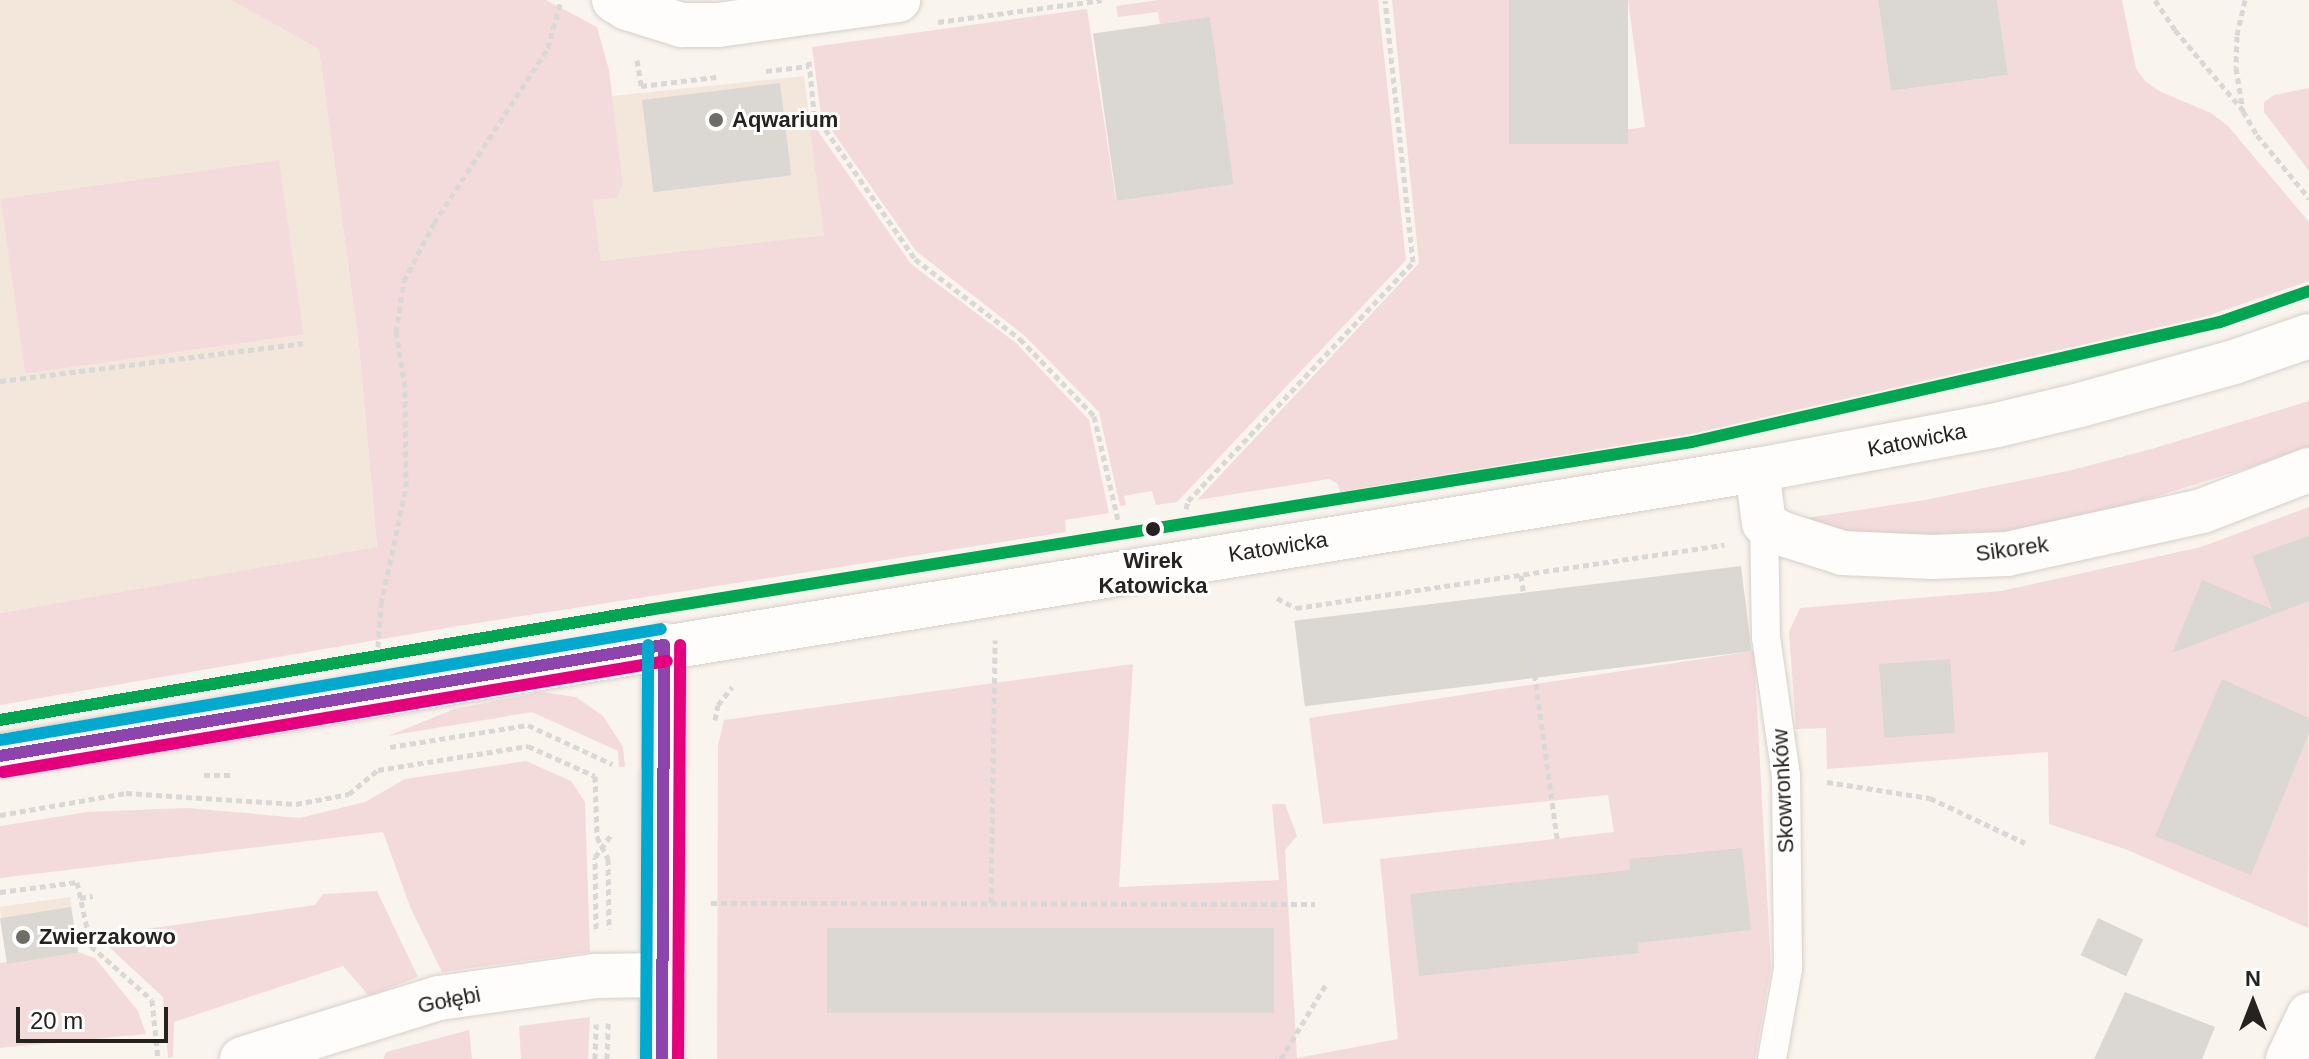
<!DOCTYPE html>
<meta charset="utf-8">
<style>
body{margin:0}
#map{position:relative;width:2309px;height:1059px;overflow:hidden;background:#faf4ee;font-family:Arial,sans-serif}
div>[style]{position:absolute}
.built>*{inset:0;background:#f3e7dc;transform-origin:0 0}
.green>*{inset:0;background:#f4dbdb;transform-origin:0 0}
.building>*{inset:0;background:#dbd7d2;transform-origin:0 0}
.path>*{height:5px;margin-top:-2.5px;transform-origin:0;background:repeating-linear-gradient(90deg,#dad8d6 0 6px,transparent 0 10px)}
.roads{filter:drop-shadow(0 0 2px #d5d0cb) drop-shadow(0 0 2px #d5d0cb)}
.lane>*{height:28px;margin:-14px;padding:0 14px;transform-origin:14px;border-radius:14px;background:#fefdfc}
.street>*{height:44px;margin:-22px;padding:0 22px;transform-origin:22px;border-radius:22px;background:#fefdfc}
.secondary>*{height:44px;margin:-22px;padding:0 22px;transform-origin:22px;border-radius:22px;background:#fefdfc}
.bus-1>*{height:12px;margin:-6px;padding:0 6px;transform-origin:6px;border-radius:6px;background:#8e44ad}
.bus-2>*{height:12px;margin:-6px;padding:0 6px;transform-origin:6px;border-radius:6px;background:#e5007d}
.bus-3>*{height:12px;margin:-6px;padding:0 6px;transform-origin:6px;border-radius:6px;background:#00a9ce}
.tram-1>*{height:12px;margin:-6px;padding:0 6px;transform-origin:6px;border-radius:6px;background:#00a651}
.dots>*{width:22px;height:22px;translate:-50% -50%;box-sizing:border-box;border:4px solid #fff;border-radius:50%}
span{translate:-50% -50%;white-space:nowrap;text-align:center;line-height:1.15;-webkit-text-stroke:6px #fff;paint-order:stroke}
.poi-label{font-size:22px;color:#26221f;font-weight:700}
.left{translate:0 -50%;text-align:left}
.street-label{font-size:22px;color:#26221f}
.stop-label{font-size:22px;color:#26221f;font-weight:700}
.north{position:absolute;left:2213px;top:963px;width:80px;height:80px;-webkit-text-stroke:6px #fff;paint-order:stroke;rotate:0deg;font-size:22px;font-weight:700;line-height:32px;text-align:center;color:#26221f}
.north::after{content:'';display:block;margin:auto;width:28px;height:36px;background:#26221f;clip-path:polygon(50% 0,100% 100%,50% 72%,0 100%)}
.scale{position:absolute;left:16px;top:1007px;width:152px;height:36px;box-sizing:border-box;border:4px solid #26221f;border-top:0;padding-left:10px;font-size:24px;line-height:28px;white-space:nowrap;color:#26221f;-webkit-text-stroke:6px #fff;paint-order:stroke}
</style>
<div id="map">
<div class="built">
<i style="clip-path:polygon(0 0,231px 0,319px 48px,359px 345px,377px 548px,0 613px)"></i>
<i style="clip-path:polygon(804px 76px,825px 235px,601px 262px,593px 200px,617px 197px,623px 184px,612px 96px)"></i>
<i style="left:70px;top:897px;width:56px;height:71px;rotate:82deg"></i>
</div>
<div class="green">
<i style="clip-path:polygon(231px 0,546px 0,597px 27px,609px 70px,623px 184px,617px 198px,593px 200px,601px 261px,824px 235px,808px 117px,911px 264px,1016px 343px,1089px 420px,1109px 513px,1065px 520px,1066px 532px,458px 626px,0 705px,0 613px,377px 547px,359px 345px,319px 49px)"></i>
<i style="clip-path:polygon(1158px 0,1378px 0,1406px 260px,1177px 502px,1156px 505px,1152px 491px,1124px 496px,1126px 505px,1120px 506px,1099px 412px,1025px 336px,916px 251px,821px 115px,812px 47px,1087px 9px,1116px 200px,1232px 184px,1210px 18px,1160px 24px,1158px 12px,1118px 17px,1116px 6px)"></i>
<i style="clip-path:polygon(1392px 0,1509px 0,1529px 143px,1645px 127px,1628px 0,1878px 0,1891px 91px,2008px 75px,1997px 0,2122px 0,2136px 68px,2145px 81px,2159px 91px,2211px 113px,2228px 126px,2309px 222px,2309px 281px,2204px 317px,1696px 433px,1340px 492px,1338px 484px,1329px 479px,1197px 500px,1419px 263px)"></i>
<i style="clip-path:polygon(2309px 88px,2309px 171px,2264px 112px,2264px 102px,2274px 95px)"></i>
<i style="left:279px;top:160px;width:176px;height:281px;rotate:82deg"></i>
<i style="clip-path:polygon(2309px 401px,2309px 449px,2119px 508px,1977px 539px,1877px 539px,1808px 526px,1806px 518px,1925px 500px,2072px 470px,2155px 448px)"></i>
<i style="clip-path:polygon(2309px 507px,2308px 928px,2125px 849px,2049px 824px,2048px 752px,1827px 769px,1826px 728px,1796px 729px,1789px 632px,1800px 608px,2001px 591px,2201px 547px)"></i>
<i style="clip-path:polygon(1754px 651px,1771px 968px,1755px 1059px,717px 1059px,718px 745px,724px 720px,1133px 664px,1119px 887px,1279px 880px,1272px 804px,1285px 804px,1297px 836px,1285px 850px,1297px 1058px,1398px 1039px,1380px 859px,1614px 832px,1608px 795px,1323px 824px,1309px 718px)"></i>
<i style="clip-path:polygon(541px 692px,576px 697px,603px 716px,623px 747px,625px 767px,619px 767px,618px 751px,532px 712px,388px 736px,454px 709px)"></i>
<i style="clip-path:polygon(526px 761px,571px 781px,585px 802px,590px 952px,442px 972px,411px 909px,383px 832px,0 878px,0 826px,87px 812px,187px 808px,300px 818px,365px 802px,405px 779px)"></i>
<i style="clip-path:polygon(377px 891px,418px 977px,369px 996px,343px 966px,174px 1022px,173px 1057px,168px 1058px,163px 997px,97px 936px,315px 905px,323px 894px)"></i>
<i style="clip-path:polygon(78px 952px,95px 958px,138px 1011px,146px 1034px,0 1048px,0 963px)"></i>
<i style="clip-path:polygon(590px 1017px,588px 1059px,521px 1059px,519px 1026px)"></i>
<i style="clip-path:polygon(469px 1030px,472px 1059px,383px 1059px,386px 1052px)"></i>
</div>
<div class="building">
<i style="left:1509px;top:0;width:119px;height:144px"></i>
<i style="clip-path:polygon(1878px 0,1997px 0,2008px 75px,1891px 91px)"></i>
<i style="left:1210px;top:17px;width:169px;height:118px;rotate:82deg"></i>
<i style="left:780px;top:83px;width:93px;height:139px;rotate:83deg"></i>
<i style="clip-path:polygon(2309px 536px,2309px 601px,2172px 653px,2202px 580px,2272px 609px,2252px 556px)"></i>
<i style="left:1741px;top:566px;width:86px;height:450px;rotate:83deg"></i>
<i style="left:1950px;top:659px;width:74px;height:71px;rotate:86deg"></i>
<i style="clip-path:polygon(2222px 679px,2309px 718px,2309px 733px,2251px 875px,2155px 836px)"></i>
<i style="clip-path:polygon(1742px 848px,1751px 930px,1638px 943px,1639px 953px,1419px 976px,1410px 894px,1630px 870px,1629px 859px)"></i>
<i style="left:71px;top:907px;width:46px;height:72px;rotate:81deg"></i>
<i style="left:2098px;top:918px;width:50px;height:41px;rotate:25deg"></i>
<i style="left:827px;top:928px;width:447px;height:85px"></i>
<i style="clip-path:polygon(2125px 992px,2215px 1027px,2202px 1059px,2094px 1059px)"></i>
</div>
<div class="path">
<i style="left:2155px;top:0;width:36px;rotate:56deg"></i>
<i style="left:2175px;top:30px;width:104px;rotate:49.7deg"></i>
<i style="left:2245px;top:0;width:37px;rotate:103deg"></i>
<i style="left:2237px;top:36px;width:32px;rotate:92deg"></i>
<i style="left:2236px;top:68px;width:44px;rotate:80.8deg"></i>
<i style="left:2243px;top:111px;width:28px;rotate:60deg"></i>
<i style="left:2257px;top:135px;width:82px;rotate:50.5deg"></i>
<i style="left:938px;top:22px;width:165px;rotate:-7.6deg"></i>
<i style="left:637px;top:60px;width:26px;rotate:81deg"></i>
<i style="left:641px;top:86px;width:76px;rotate:-6.8deg"></i>
<i style="left:809px;top:61px;width:52px;rotate:84.5deg"></i>
<i style="left:814px;top:113px;width:178px;rotate:55.3deg"></i>
<i style="left:915px;top:259px;width:132px;rotate:37.3deg"></i>
<i style="left:1020px;top:339px;width:107px;rotate:46.1deg"></i>
<i style="left:1094px;top:416px;width:107px;rotate:77deg"></i>
<i style="left:766px;top:71px;width:43px;rotate:-6.6deg"></i>
<i style="left:0;top:381px;width:305px;rotate:-7.1deg"></i>
<i style="left:1186px;top:509px;width:8px;rotate:-76deg"></i>
<i style="left:1188px;top:501px;width:328px;rotate:-46.7deg"></i>
<i style="left:1413px;top:262px;width:263px;rotate:-96.1deg"></i>
<i style="left:1521px;top:575px;width:266px;rotate:82.2deg"></i>
<i style="left:1277px;top:598px;width:21px;rotate:28deg"></i>
<i style="left:1296px;top:608px;width:433px;rotate:-8.4deg"></i>
<i style="left:378px;top:647px;width:43px;rotate:-86deg"></i>
<i style="left:381px;top:604px;width:120px;rotate:-77.9deg"></i>
<i style="left:406px;top:487px;width:100px;rotate:-90.6deg"></i>
<i style="left:405px;top:387px;width:56px;rotate:-99.3deg"></i>
<i style="left:396px;top:332px;width:52px;rotate:-81.1deg"></i>
<i style="left:404px;top:281px;width:65px;rotate:-62.7deg"></i>
<i style="left:434px;top:223px;width:209px;rotate:-56.9deg"></i>
<i style="left:548px;top:48px;width:46px;rotate:-74.7deg"></i>
<i style="left:715px;top:720px;width:15px;rotate:-79deg"></i>
<i style="left:718px;top:705px;width:23px;rotate:-52deg"></i>
<i style="left:390px;top:747px;width:140px;rotate:-9.1deg"></i>
<i style="left:528px;top:725px;width:93px;rotate:24.9deg"></i>
<i style="left:204px;top:775px;width:26px"></i>
<i style="left:1827px;top:782px;width:104px;rotate:8.8deg"></i>
<i style="left:1930px;top:798px;width:105px;rotate:25.3deg"></i>
<i style="left:0;top:815px;width:128px;rotate:-9.9deg"></i>
<i style="left:126px;top:793px;width:170px;rotate:3.7deg"></i>
<i style="left:296px;top:804px;width:54px;rotate:-10.7deg"></i>
<i style="left:349px;top:794px;width:38px;rotate:-40deg"></i>
<i style="left:378px;top:770px;width:152px;rotate:-9.1deg"></i>
<i style="left:528px;top:746px;width:73px;rotate:24.1deg"></i>
<i style="left:595px;top:776px;width:61px;rotate:88.1deg"></i>
<i style="left:597px;top:837px;width:25px;rotate:63deg"></i>
<i style="left:608px;top:859px;width:70px;rotate:89.2deg"></i>
<i style="left:0;top:892px;width:78px;rotate:-7.4deg"></i>
<i style="left:77px;top:882px;width:66px;rotate:77.7deg"></i>
<i style="left:91px;top:946px;width:81px;rotate:41.5deg"></i>
<i style="left:152px;top:1000px;width:59px;rotate:84.2deg"></i>
<i style="left:80px;top:898px;width:13px;rotate:-9deg"></i>
<i style="left:711px;top:903px;width:604px;rotate:0.09deg"></i>
<i style="left:991px;top:903px;width:263px;rotate:-89.1deg"></i>
<i style="left:596px;top:929px;width:72px;rotate:-90.8deg"></i>
<i style="left:595px;top:857px;width:29px;rotate:-54deg"></i>
<i style="left:595px;top:1059px;width:35px;rotate:-88deg"></i>
<i style="left:607px;top:1059px;width:36px;rotate:-88deg"></i>
<i style="left:1281px;top:1059px;width:87px;rotate:-59deg"></i>
</div>
<div class="roads">
<div class="lane">
<i style="left:1764px;top:523px;width:114px;rotate:89deg"></i>
<i style="left:1766px;top:637px;width:139px;rotate:81.8deg"></i>
<i style="left:1786px;top:775px;width:194px;rotate:89.4deg"></i>
<i style="left:1788px;top:969px;width:91px;rotate:100.1deg"></i>
</div>
<div class="street">
<i style="left:614px;top:0;width:15px;rotate:32deg"></i>
<i style="left:627px;top:8px;width:58px;rotate:17.2deg"></i>
<i style="left:682px;top:25px;width:36px"></i>
<i style="left:718px;top:25px;width:182px;rotate:-7.9deg"></i>
<i style="left:1757px;top:470px;width:53px;rotate:82.5deg"></i>
<i style="left:1764px;top:523px;width:19px;rotate:32deg"></i>
<i style="left:1780px;top:533px;width:66px;rotate:17.6deg"></i>
<i style="left:1843px;top:553px;width:89px;rotate:2.6deg"></i>
<i style="left:1932px;top:557px;width:75px;rotate:-2.3deg"></i>
<i style="left:2007px;top:554px;width:200px;rotate:-12.4deg"></i>
<i style="left:2202px;top:511px;width:115px;rotate:-21deg"></i>
<i style="left:242px;top:1059px;width:206px;rotate:-17.2deg"></i>
<i style="left:439px;top:998px;width:159px;rotate:-8deg"></i>
<i style="left:596px;top:976px;width:67px;rotate:-0.9deg"></i>
<i style="left:2288px;top:1059px;width:49px;rotate:-64.5deg"></i>
</div>
<div class="secondary">
<i style="left:0;top:756px;width:1780px;rotate:-9.25deg"></i>
<i style="left:1757px;top:470px;width:244px;rotate:-10.6deg"></i>
<i style="left:1997px;top:425px;width:85px;rotate:-13.5deg"></i>
<i style="left:2080px;top:405px;width:160px;rotate:-15.6deg"></i>
<i style="left:2234px;top:362px;width:79px;rotate:-19.1deg"></i>
<i style="left:662px;top:1059px;width:414px;rotate:-89.7deg"></i>
</div>
</div>
<div class="bus-1">
<i style="left:0;top:756px;width:673px;rotate:-9.49deg"></i>
<i style="left:662px;top:1059px;width:414px;rotate:-89.7deg"></i>
</div>
<div class="bus-2">
<i style="left:3px;top:772px;width:673px;rotate:-9.49deg"></i>
<i style="left:678px;top:1059px;width:414px;rotate:-89.7deg"></i>
</div>
<div class="bus-3">
<i style="left:0;top:740px;width:670px;rotate:-9.53deg"></i>
<i style="left:646px;top:1059px;width:414px;rotate:-89.7deg"></i>
</div>
<div class="tram-1">
<i style="left:0;top:720px;width:657px;rotate:-9.63deg"></i>
<i style="left:648px;top:610px;width:1057px;rotate:-9.14deg"></i>
<i style="left:1692px;top:442px;width:541px;rotate:-12.8deg"></i>
<i style="left:2220px;top:322px;width:94px;rotate:-19.2deg"></i>
</div>
<div class="dots">
<i style="left:716px;top:120px;background:#706c67"></i>
<i style="left:1153px;top:529px;background:#26221f"></i>
<i style="left:23px;top:937px;background:#706c67"></i>
</div>
<div class="poi-label">
<span class="left" style="left:732px;top:120px">Aqwarium</span>
<span class="left" style="left:39px;top:937px">Zwierzakowo</span>
</div>
<div class="street-label">
<span style="left:1917px;top:440px;rotate:-11deg">Katowicka</span>
<span style="left:1278px;top:547px;rotate:-9deg">Katowicka</span>
<span style="left:2012px;top:549px;rotate:-8deg">Sikorek</span>
<span style="left:1783px;top:791px;rotate:-93deg">Skowronków</span>
<span style="left:449px;top:1000px;rotate:-11deg">Gołębi</span>
</div>
<div class="stop-label">
<span style="left:1153px;top:573px">Wirek<br>Katowicka</span>
</div>
<div class="north">N</div>
<div class="scale">20 m</div>
</div>
